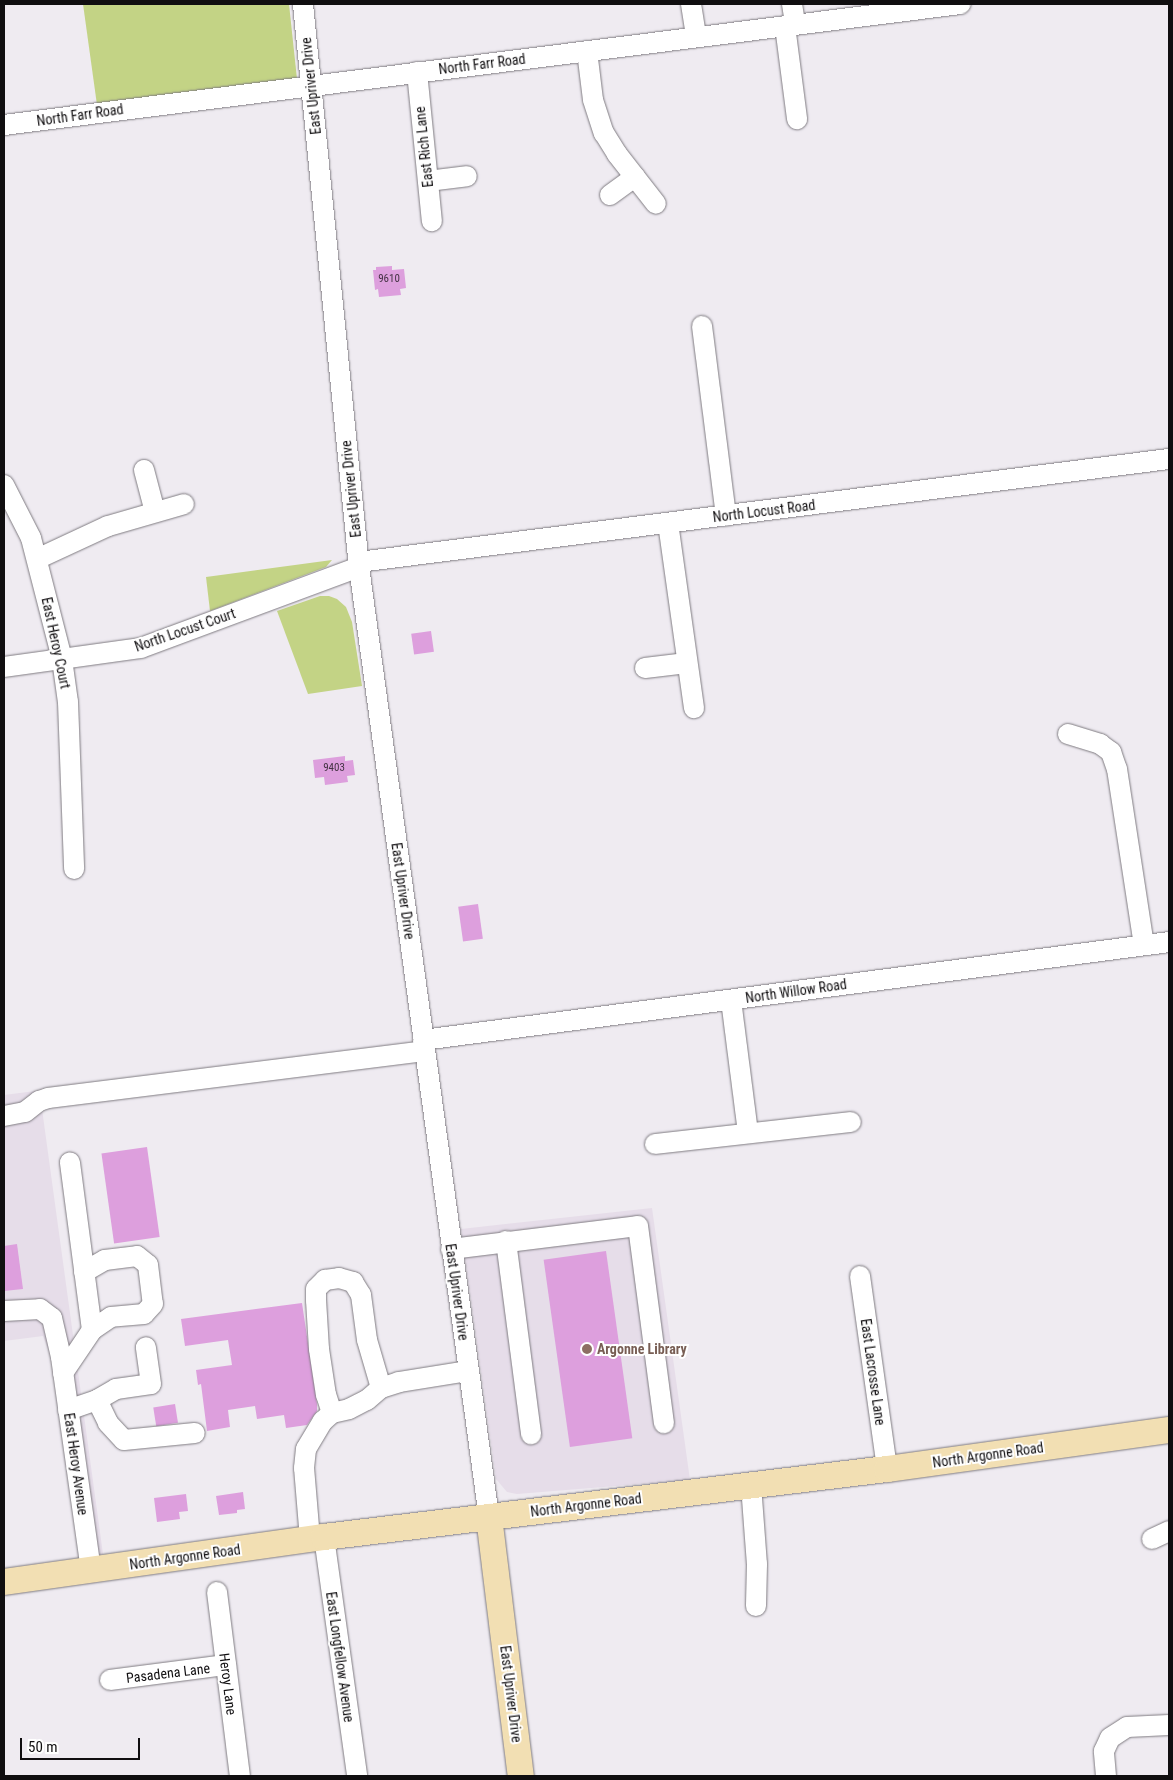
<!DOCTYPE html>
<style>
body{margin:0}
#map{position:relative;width:1173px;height:1780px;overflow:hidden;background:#efebf1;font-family:"Roboto Condensed",sans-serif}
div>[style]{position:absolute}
.built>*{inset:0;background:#e6dde9}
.green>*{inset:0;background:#c3d385}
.building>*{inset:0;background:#dd9fdd;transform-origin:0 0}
.roads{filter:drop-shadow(0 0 1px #7f7b81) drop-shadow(0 0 1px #7f7b81)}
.minor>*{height:20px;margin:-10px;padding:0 10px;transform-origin:10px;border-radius:10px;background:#fff}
.major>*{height:26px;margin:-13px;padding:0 13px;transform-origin:13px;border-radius:13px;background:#f2dfb3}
.dots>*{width:14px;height:14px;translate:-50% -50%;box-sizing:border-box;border:2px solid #fff;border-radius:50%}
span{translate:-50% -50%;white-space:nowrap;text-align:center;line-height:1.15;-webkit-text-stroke:4px #fff;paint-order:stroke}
.number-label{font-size:11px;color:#433243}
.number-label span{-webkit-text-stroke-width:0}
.street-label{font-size:14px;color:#100e10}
.education-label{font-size:14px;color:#785e54;font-weight:700}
.left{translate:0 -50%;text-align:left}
.frame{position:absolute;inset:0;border:5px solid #100e10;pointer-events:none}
.scale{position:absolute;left:20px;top:1738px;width:120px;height:22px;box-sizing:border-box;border:2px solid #100e10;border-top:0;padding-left:6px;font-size:15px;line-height:18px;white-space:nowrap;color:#100e10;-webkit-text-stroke:4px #fff;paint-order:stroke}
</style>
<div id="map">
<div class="built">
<i style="clip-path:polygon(409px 1043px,411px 1060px,42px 1109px,103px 1554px,79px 1556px,53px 1362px,43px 1336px,4px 1341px,4px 1095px)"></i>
<i style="clip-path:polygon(652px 1208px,690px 1480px,517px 1494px,507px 1492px,496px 1479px,461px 1229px)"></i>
</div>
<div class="green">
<i style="clip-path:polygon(83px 4px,289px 4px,297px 79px,97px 105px)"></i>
<i style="clip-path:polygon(332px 560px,326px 567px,210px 611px,206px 577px)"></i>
<i style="clip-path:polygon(320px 596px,329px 596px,337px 599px,346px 607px,352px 622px,362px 686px,308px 694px,277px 611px)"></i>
</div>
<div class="building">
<i style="clip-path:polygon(392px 266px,392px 270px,404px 269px,406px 288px,400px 289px,401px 295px,379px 297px,378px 289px,375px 290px,373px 270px,376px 270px,376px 267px)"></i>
<i style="left:431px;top:631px;width:21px;height:20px;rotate:82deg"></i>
<i style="clip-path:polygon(345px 756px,345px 761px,353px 760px,355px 775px,347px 776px,348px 782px,325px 785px,324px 777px,315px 778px,313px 760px)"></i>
<i style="left:478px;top:904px;width:35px;height:20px;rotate:82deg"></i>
<i style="left:147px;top:1147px;width:91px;height:46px;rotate:82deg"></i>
<i style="clip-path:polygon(17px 1244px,23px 1289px,4px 1291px,4px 1246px)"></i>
<i style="left:606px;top:1251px;width:189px;height:63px;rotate:82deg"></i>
<i style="clip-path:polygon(302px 1303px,317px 1404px,317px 1411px,307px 1425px,286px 1428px,284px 1415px,257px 1419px,255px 1406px,228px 1410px,230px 1427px,207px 1431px,201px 1384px,198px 1385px,196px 1370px,232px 1365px,228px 1340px,185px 1346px,181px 1319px)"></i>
<i style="left:175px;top:1404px;width:19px;height:22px;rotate:81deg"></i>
<i style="clip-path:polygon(243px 1492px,245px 1509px,237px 1510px,237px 1513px,219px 1515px,216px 1496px)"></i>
<i style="clip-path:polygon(186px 1494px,188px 1511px,179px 1512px,180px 1519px,157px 1522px,154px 1498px)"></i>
</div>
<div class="roads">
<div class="minor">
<i style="left:303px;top:4px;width:566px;rotate:84.32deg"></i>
<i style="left:359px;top:567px;width:959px;rotate:82.21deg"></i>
<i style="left:691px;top:4px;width:33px;rotate:81deg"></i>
<i style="left:792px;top:4px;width:20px;rotate:81deg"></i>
<i style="left:785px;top:26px;width:94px;rotate:82.6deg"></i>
<i style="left:587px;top:51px;width:49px;rotate:83deg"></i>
<i style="left:593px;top:100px;width:35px;rotate:72deg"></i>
<i style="left:604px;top:133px;width:25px;rotate:58deg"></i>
<i style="left:617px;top:154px;width:63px;rotate:52deg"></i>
<i style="left:417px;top:72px;width:150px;rotate:84.3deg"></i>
<i style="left:4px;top:125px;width:964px;rotate:-7.21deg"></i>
<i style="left:428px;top:181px;width:39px;rotate:-7deg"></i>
<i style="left:610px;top:195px;width:31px;rotate:-36deg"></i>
<i style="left:702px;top:326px;width:191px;rotate:82.8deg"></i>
<i style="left:144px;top:470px;width:43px;rotate:75.3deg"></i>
<i style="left:4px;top:485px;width:59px;rotate:63deg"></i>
<i style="left:31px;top:538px;width:125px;rotate:75.6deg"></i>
<i style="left:62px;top:659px;width:43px;rotate:82.1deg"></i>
<i style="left:68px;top:702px;width:167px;rotate:87.9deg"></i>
<i style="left:668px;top:523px;width:187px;rotate:82deg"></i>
<i style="left:37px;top:559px;width:78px;rotate:-24.9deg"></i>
<i style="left:108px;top:526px;width:79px;rotate:-16.1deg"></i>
<i style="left:359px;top:562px;width:817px;rotate:-7.25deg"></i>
<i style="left:4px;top:667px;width:138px;rotate:-7.9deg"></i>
<i style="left:141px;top:648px;width:233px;rotate:-20.4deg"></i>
<i style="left:645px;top:668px;width:42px;rotate:-6.8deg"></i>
<i style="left:1068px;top:734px;width:34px;rotate:17deg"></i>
<i style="left:1100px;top:744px;width:14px;rotate:36deg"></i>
<i style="left:1111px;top:752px;width:18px;rotate:71deg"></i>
<i style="left:1117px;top:769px;width:178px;rotate:81.3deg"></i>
<i style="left:731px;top:1000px;width:134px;rotate:82.7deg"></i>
<i style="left:423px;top:1040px;width:752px;rotate:-7.48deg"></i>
<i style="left:4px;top:1116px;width:21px;rotate:-11deg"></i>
<i style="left:25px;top:1112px;width:18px;rotate:-38deg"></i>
<i style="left:39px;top:1101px;width:9px;rotate:-18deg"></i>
<i style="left:48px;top:1098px;width:379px;rotate:-7.1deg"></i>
<i style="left:655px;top:1144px;width:197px;rotate:-6.4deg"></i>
<i style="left:506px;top:1241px;width:195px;rotate:82.6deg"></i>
<i style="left:451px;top:1249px;width:188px;rotate:-7deg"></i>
<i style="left:638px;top:1226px;width:199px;rotate:82.5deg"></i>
<i style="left:84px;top:1272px;width:24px;rotate:-30deg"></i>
<i style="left:105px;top:1260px;width:32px;rotate:-7deg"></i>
<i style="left:137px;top:1256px;width:14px;rotate:39deg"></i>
<i style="left:148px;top:1265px;width:39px;rotate:83deg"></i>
<i style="left:153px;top:1304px;width:13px;rotate:132deg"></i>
<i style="left:144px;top:1314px;width:33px;rotate:175deg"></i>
<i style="left:111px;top:1317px;width:23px;rotate:146deg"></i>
<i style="left:860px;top:1276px;width:195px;rotate:82deg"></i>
<i style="left:4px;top:1311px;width:36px;rotate:-3deg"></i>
<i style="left:40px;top:1309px;width:15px;rotate:37deg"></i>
<i style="left:52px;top:1318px;width:40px;rotate:77deg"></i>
<i style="left:61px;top:1357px;width:216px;rotate:82deg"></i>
<i style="left:63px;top:1373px;width:52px;rotate:-56deg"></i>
<i style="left:92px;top:1330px;width:169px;rotate:-97.5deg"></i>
<i style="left:97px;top:1400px;width:25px;rotate:64deg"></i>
<i style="left:108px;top:1423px;width:23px;rotate:47deg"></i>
<i style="left:124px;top:1440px;width:71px;rotate:-5.6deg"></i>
<i style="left:68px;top:1410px;width:31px;rotate:-19deg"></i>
<i style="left:97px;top:1400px;width:22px;rotate:-30deg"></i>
<i style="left:116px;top:1389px;width:35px;rotate:-8deg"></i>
<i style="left:151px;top:1384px;width:37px;rotate:-98deg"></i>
<i style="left:332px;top:1413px;width:19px;rotate:-108deg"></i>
<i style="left:326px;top:1395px;width:47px;rotate:-98.7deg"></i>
<i style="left:319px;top:1349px;width:49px;rotate:-93.5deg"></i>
<i style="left:316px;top:1300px;width:11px;rotate:-90deg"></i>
<i style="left:316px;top:1289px;width:13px;rotate:-45deg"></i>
<i style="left:325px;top:1280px;width:14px;rotate:-8deg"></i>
<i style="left:339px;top:1278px;width:15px;rotate:16deg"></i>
<i style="left:353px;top:1282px;width:15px;rotate:58deg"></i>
<i style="left:361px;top:1295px;width:45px;rotate:82.4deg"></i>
<i style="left:367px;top:1340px;width:50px;rotate:73.7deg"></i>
<i style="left:751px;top:1485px;width:79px;rotate:85.7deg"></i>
<i style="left:757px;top:1564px;width:42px;rotate:91.4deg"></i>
<i style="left:324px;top:1537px;width:241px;rotate:82.1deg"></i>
<i style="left:310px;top:1539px;width:71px;rotate:-94.8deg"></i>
<i style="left:304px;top:1468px;width:19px;rotate:-84deg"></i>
<i style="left:306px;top:1449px;width:33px;rotate:-59deg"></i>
<i style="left:323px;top:1421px;width:12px;rotate:-42deg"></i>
<i style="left:332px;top:1413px;width:17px;rotate:-13deg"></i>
<i style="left:349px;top:1409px;width:20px;rotate:-27deg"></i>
<i style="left:367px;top:1400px;width:18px;rotate:-41deg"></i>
<i style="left:381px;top:1388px;width:19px;rotate:-18deg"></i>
<i style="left:399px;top:1382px;width:70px;rotate:-9.1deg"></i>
<i style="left:1152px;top:1539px;width:19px;rotate:-25deg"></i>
<i style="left:217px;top:1592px;width:185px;rotate:82.9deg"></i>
<i style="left:110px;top:1680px;width:117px;rotate:-7.4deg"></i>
<i style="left:1106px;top:1776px;width:25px;rotate:-95deg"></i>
<i style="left:1104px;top:1751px;width:14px;rotate:-65deg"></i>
<i style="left:1110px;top:1738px;width:20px;rotate:-33deg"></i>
<i style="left:1127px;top:1727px;width:42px;rotate:-2.7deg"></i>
</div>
<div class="major">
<i style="left:489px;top:1517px;width:261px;rotate:83deg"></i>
<i style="left:4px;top:1582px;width:323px;rotate:-8deg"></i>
<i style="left:324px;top:1537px;width:567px;rotate:-6.89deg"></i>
<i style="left:887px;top:1469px;width:285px;rotate:-7.9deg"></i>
</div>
</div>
<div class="dots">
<i style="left:587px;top:1349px;background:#8d6e63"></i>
</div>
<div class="number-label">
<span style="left:389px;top:279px">9610</span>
<span style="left:334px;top:768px">9403</span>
</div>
<div class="street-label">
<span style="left:482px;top:64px;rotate:-7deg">North Farr Road</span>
<span style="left:311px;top:86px;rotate:-96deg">East Upriver Drive</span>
<span style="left:80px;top:115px;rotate:-8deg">North Farr Road</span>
<span style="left:424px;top:147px;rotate:-96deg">East Rich Lane</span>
<span style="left:351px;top:489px;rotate:-96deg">East Upriver Drive</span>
<span style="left:764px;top:511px;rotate:-7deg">North Locust Road</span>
<span style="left:185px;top:630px;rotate:-19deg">North Locust Court</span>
<span style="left:56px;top:643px;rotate:78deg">East Heroy Court</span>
<span style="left:403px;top:891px;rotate:82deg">East Upriver Drive</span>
<span style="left:796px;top:991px;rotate:-8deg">North Willow Road</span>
<span style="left:457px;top:1292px;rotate:82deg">East Upriver Drive</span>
<span style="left:873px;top:1372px;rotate:82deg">East Lacrosse Lane</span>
<span style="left:988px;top:1455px;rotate:-8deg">North Argonne Road</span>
<span style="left:76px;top:1464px;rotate:82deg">East Heroy Avenue</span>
<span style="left:586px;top:1505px;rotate:-7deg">North Argonne Road</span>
<span style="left:185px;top:1557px;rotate:-8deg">North Argonne Road</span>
<span style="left:340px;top:1657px;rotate:82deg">East Longfellow Avenue</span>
<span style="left:168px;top:1673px;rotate:-7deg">Pasadena Lane</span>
<span style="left:228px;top:1684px;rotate:83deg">Heroy Lane</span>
<span style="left:511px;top:1694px;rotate:83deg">East Upriver Drive</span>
</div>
<div class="education-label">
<span class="left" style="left:597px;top:1349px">Argonne Library</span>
</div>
<div class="frame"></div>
<div class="scale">50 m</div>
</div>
